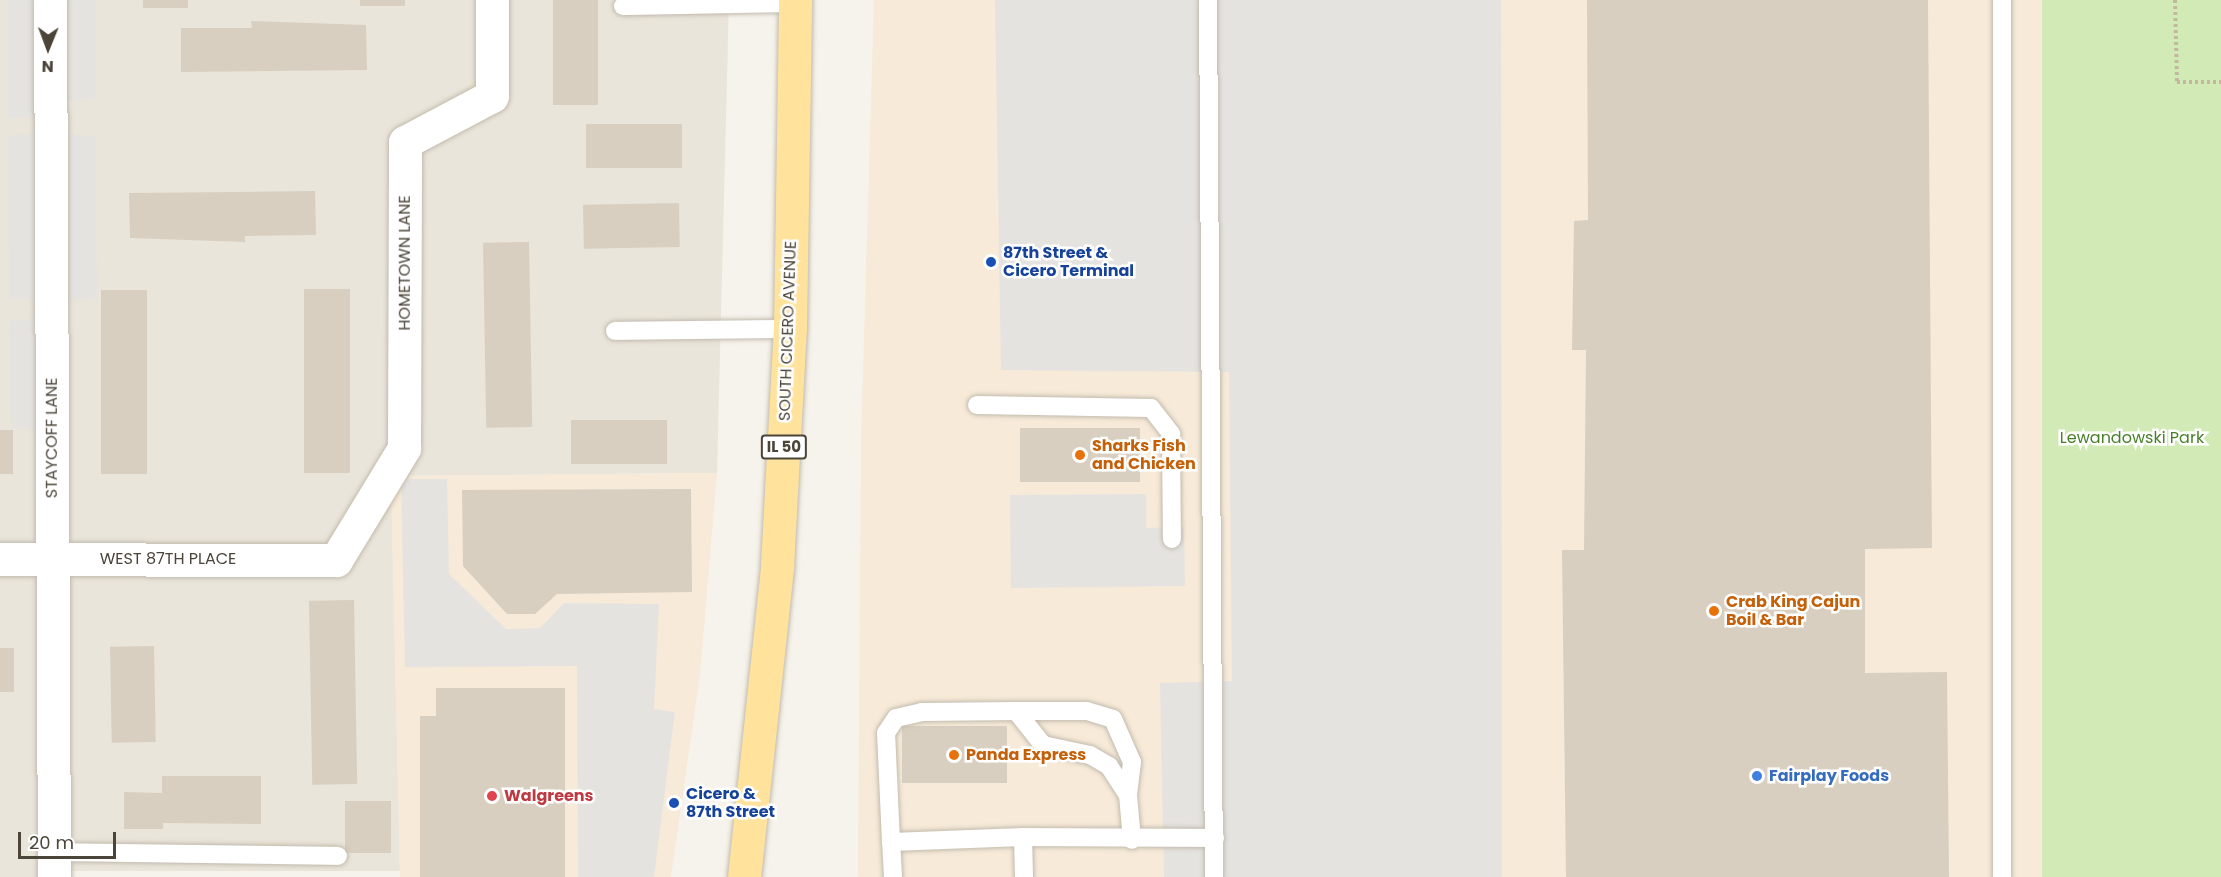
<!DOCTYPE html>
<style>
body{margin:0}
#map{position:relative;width:2221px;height:877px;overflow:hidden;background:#f6f3ec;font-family:Poppins,sans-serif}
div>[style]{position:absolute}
.residential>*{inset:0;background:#eae5da}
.commercial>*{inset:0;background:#f7ead8}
.green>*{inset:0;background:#d2eab5;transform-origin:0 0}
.parking>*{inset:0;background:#e5e3e0}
.building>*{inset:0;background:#d8cfc1;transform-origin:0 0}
.path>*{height:4px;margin-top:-2px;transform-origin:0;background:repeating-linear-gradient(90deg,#c4b79f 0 3px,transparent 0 6px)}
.roads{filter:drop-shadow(0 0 2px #c2bbae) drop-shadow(0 0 2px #c2bbae)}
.lane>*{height:18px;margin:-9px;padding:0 9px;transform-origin:9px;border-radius:9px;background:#fff}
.street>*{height:33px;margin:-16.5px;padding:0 16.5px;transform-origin:16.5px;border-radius:16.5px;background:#fff}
.primary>*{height:33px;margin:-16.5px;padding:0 16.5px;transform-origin:16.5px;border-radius:16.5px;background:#ffe39c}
.dots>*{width:16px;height:16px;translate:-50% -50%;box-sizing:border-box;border:3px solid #fff;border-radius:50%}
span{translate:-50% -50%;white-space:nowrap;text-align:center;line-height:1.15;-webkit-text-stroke:5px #fff;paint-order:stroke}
.shield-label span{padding:2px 4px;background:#fff;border:2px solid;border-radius:4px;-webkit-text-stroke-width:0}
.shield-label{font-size:15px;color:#4b4439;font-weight:700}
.transit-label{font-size:16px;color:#164399;font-weight:700}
.left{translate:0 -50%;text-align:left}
.street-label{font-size:16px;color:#4b4439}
.park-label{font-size:16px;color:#4a7f2a}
.food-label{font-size:16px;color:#c56008;font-weight:700}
.shop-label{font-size:16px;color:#366cbe;font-weight:700}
.health-label{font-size:16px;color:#be3a42;font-weight:700}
.north{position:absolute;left:18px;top:18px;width:60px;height:60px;-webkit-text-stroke:4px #fff;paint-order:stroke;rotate:181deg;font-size:16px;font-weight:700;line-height:24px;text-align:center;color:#4b4439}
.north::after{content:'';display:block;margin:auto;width:21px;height:27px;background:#4b4439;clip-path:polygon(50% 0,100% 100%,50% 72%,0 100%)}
.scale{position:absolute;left:18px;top:832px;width:98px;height:27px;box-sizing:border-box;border:3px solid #4b4439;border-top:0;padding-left:8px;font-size:18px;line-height:21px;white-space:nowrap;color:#4b4439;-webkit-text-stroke:4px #fff;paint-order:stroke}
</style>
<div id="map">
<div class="residential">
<i style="clip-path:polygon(0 0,729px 0,717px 473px,391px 476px,400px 871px,71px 871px,70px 877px,0 877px)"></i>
</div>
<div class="commercial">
<i style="clip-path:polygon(874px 0,2042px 0,2045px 877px,858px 877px,861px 439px)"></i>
<i style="clip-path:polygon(717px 473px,700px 675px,671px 877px,400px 877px,391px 476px)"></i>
</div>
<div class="green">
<i style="left:2042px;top:0;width:179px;height:877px"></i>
</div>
<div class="parking">
<i style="clip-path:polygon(8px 0,96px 0,96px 99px,64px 101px,65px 133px,96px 137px,97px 299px,66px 301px,68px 430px,11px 428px,9px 321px,35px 319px,35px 300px,9px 299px,8px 136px,36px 133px,35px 118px,8px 118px)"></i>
<i style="clip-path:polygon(995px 0,1501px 0,1502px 877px,1164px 877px,1160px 683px,1232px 681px,1229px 372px,1001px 370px)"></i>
<i style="clip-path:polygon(401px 479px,447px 479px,449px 574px,506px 629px,540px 628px,564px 603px,659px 604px,654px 709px,675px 712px,654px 877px,578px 877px,577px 666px,405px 667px)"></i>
<i style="clip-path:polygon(1146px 494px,1146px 528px,1184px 527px,1185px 586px,1011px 588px,1010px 495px)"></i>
</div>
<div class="building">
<i style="left:143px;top:0;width:45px;height:8px"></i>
<i style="left:360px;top:0;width:45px;height:6px"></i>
<i style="left:553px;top:0;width:45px;height:105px"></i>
<i style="clip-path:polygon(1587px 0,1928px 0,1932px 548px,1865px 549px,1865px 673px,1947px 672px,1949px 877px,1566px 877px,1562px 550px,1584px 550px,1586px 350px,1572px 350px,1574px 221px,1588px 220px)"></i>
<i style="clip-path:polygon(251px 21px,366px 25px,367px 70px,181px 72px,181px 28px,252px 28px)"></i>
<i style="left:586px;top:124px;width:96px;height:44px"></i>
<i style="clip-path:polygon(315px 191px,316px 235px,245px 236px,245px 242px,130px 238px,129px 193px)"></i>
<i style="left:679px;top:203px;width:44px;height:96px;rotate:89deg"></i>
<i style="left:529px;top:242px;width:185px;height:46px;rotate:89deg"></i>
<i style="left:304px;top:289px;width:46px;height:184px"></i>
<i style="left:101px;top:290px;width:46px;height:184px"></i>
<i style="left:571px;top:420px;width:96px;height:44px"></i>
<i style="left:1020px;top:428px;width:120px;height:54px"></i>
<i style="left:13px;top:430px;width:44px;height:13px;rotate:90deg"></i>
<i style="clip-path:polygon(691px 489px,692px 592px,557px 594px,535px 614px,507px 614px,463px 566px,462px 490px)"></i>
<i style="left:354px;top:600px;width:184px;height:45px;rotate:89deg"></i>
<i style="left:154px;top:646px;width:96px;height:44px;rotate:89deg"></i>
<i style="left:0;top:648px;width:14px;height:44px"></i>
<i style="clip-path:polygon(436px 688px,565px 688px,565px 877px,420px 877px,420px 716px,436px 716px)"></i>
<i style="left:902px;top:726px;width:105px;height:57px"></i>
<i style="clip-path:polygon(162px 776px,261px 776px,261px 824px,163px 823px,163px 829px,124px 829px,124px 792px,162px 793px)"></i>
<i style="left:345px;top:801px;width:46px;height:52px"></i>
</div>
<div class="path">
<i style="left:2175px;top:0;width:82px;rotate:88.6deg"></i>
<i style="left:2177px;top:82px;width:44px"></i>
</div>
<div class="roads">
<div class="lane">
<i style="left:1208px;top:0;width:877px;rotate:89.61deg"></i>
<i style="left:2002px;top:0;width:877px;rotate:90deg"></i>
<i style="left:623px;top:6px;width:172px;rotate:-1deg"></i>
<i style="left:615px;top:331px;width:175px;rotate:-0.7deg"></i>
<i style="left:977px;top:405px;width:174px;rotate:1deg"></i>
<i style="left:1151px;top:408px;width:33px;rotate:52deg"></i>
<i style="left:1171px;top:434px;width:105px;rotate:89.5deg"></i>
<i style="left:1016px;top:711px;width:71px"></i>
<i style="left:1087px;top:711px;width:27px;rotate:17deg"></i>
<i style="left:1113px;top:719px;width:47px;rotate:66.2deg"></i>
<i style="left:1132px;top:762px;width:33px;rotate:97deg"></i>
<i style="left:891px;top:842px;width:109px;rotate:-92.6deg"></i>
<i style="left:886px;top:733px;width:18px;rotate:-56deg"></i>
<i style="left:896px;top:718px;width:26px;rotate:-13deg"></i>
<i style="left:921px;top:712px;width:95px;rotate:-0.6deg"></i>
<i style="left:1016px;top:711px;width:43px;rotate:51.5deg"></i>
<i style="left:1043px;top:745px;width:48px;rotate:12deg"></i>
<i style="left:1090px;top:755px;width:22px;rotate:30deg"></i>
<i style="left:1109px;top:766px;width:35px;rotate:57deg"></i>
<i style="left:1128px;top:795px;width:45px;rotate:84.9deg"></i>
<i style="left:54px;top:852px;width:284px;rotate:0.8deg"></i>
<i style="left:893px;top:877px;width:35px;rotate:-93deg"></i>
<i style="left:891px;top:842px;width:132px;rotate:-2.2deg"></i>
<i style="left:1024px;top:877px;width:40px;rotate:-91.4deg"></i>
<i style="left:1023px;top:837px;width:192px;rotate:0.3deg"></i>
</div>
<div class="street">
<i style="left:50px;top:0;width:877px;rotate:89.74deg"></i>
<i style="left:0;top:559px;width:336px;rotate:0.2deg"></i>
<i style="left:336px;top:560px;width:131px;rotate:-58.7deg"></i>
<i style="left:404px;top:448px;width:306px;rotate:-89.8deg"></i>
<i style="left:405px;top:142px;width:98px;rotate:-27.9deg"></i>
<i style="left:492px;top:96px;width:96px;rotate:-90deg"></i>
</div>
<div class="primary">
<i style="left:744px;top:877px;width:313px;rotate:-83.9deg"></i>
<i style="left:777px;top:566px;width:237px;rotate:-86.9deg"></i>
<i style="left:790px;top:329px;width:329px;rotate:-89.1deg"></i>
</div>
</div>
<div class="dots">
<i style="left:991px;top:262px;background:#1a4fb4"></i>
<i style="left:1080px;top:455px;background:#e8710a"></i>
<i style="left:1714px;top:611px;background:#e8710a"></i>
<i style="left:954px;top:755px;background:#e8710a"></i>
<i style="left:1757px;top:776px;background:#3f7fe0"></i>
<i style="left:492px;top:796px;background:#e0444e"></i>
<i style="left:674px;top:803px;background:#1a4fb4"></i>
</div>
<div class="shield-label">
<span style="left:784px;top:447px">IL 50</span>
</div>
<div class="transit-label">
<span class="left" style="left:1003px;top:262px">87th Street &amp;<br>Cicero Terminal</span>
<span class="left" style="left:686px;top:803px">Cicero &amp;<br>87th Street</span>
</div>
<div class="street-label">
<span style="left:405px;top:263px;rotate:-90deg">HOMETOWN LANE</span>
<span style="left:788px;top:331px;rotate:-88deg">SOUTH CICERO AVENUE</span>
<span style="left:52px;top:438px;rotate:-90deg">STAYCOFF LANE</span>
<span style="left:168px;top:559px">WEST 87TH PLACE</span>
</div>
<div class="park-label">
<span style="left:2132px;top:438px">Lewandowski Park</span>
</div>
<div class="food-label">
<span class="left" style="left:1092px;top:455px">Sharks Fish<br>and Chicken</span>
<span class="left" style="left:1726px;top:611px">Crab King Cajun<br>Boil &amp; Bar</span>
<span class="left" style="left:966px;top:755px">Panda Express</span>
</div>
<div class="shop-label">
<span class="left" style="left:1769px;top:776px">Fairplay Foods</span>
</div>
<div class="health-label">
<span class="left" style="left:504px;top:796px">Walgreens</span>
</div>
<div class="north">N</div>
<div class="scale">20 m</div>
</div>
